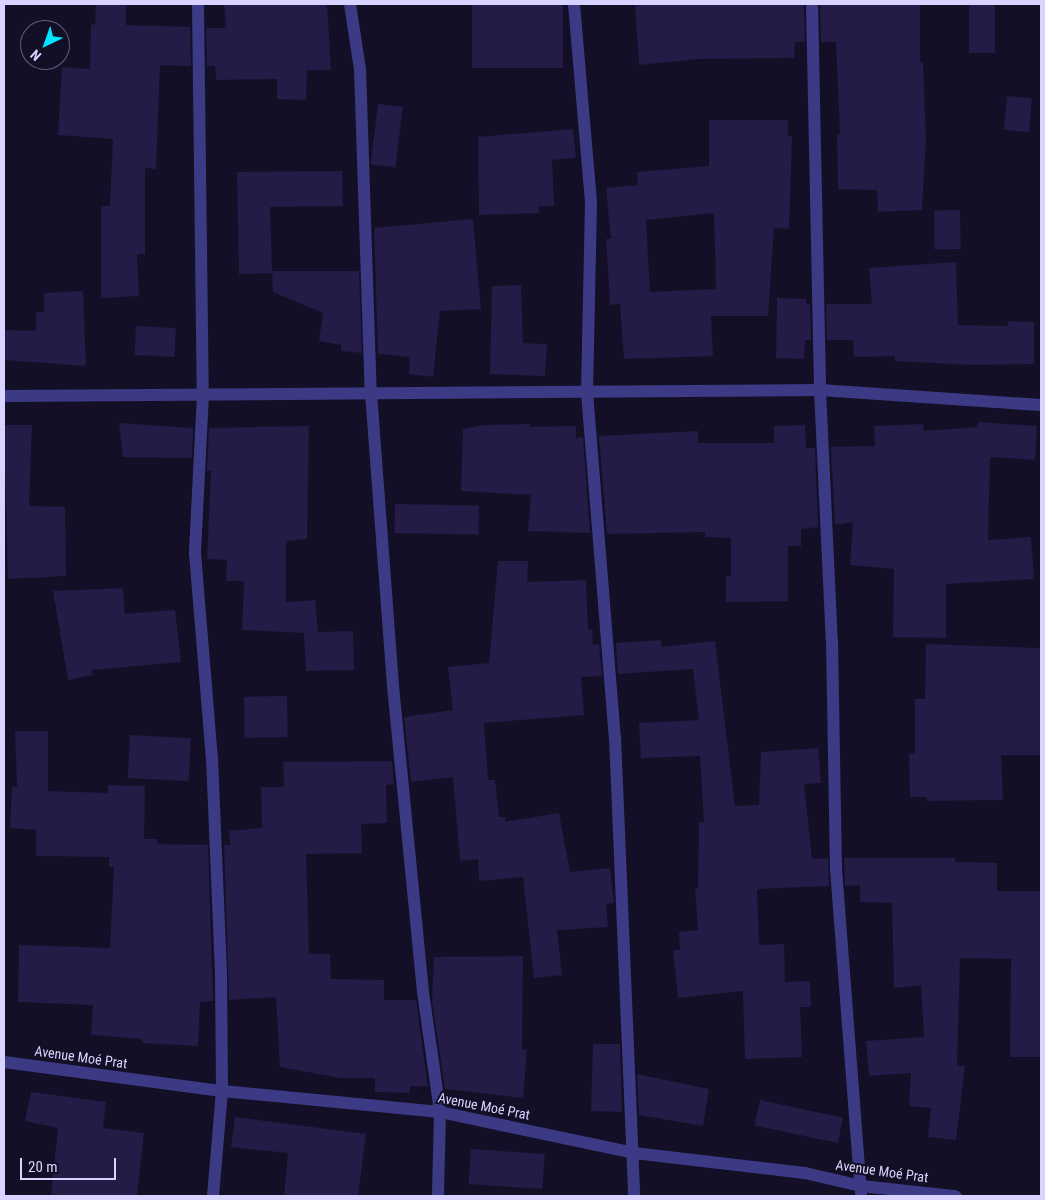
<!DOCTYPE html>
<meta charset="utf-8">
<style>
body{margin:0}
#map{position:relative;width:1045px;height:1200px;overflow:hidden;background:#130f26;font-family:"Roboto Condensed",sans-serif}
div>[style]{position:absolute}
.building>*{inset:0;background:#241b47;transform-origin:0 0}
.street>*{height:12px;margin:-6px;padding:0 6px;transform-origin:6px;border-radius:6px;background:#3d3a85}
span{translate:-50% -50%;white-space:nowrap;text-align:center;line-height:1.15;-webkit-text-stroke:4px #130f26;paint-order:stroke}
.street-label{font-size:14px;color:#d9d4ff}
.frame{position:absolute;inset:0;border:5px solid #d9d4ff;pointer-events:none}
.north{position:absolute;left:20px;top:20px;width:50px;height:50px;box-sizing:border-box;background:#130f26;border:1px solid #625e7d;border-radius:50%;rotate:222deg;font-size:14px;font-weight:700;line-height:20px;text-align:center;color:#d9d4ff}
.north::after{content:'';display:block;margin:auto;width:18px;height:22px;background:#00e5ff;clip-path:polygon(50% 0,100% 100%,50% 72%,0 100%)}
.scale{position:absolute;left:20px;top:1158px;width:96px;height:22px;box-sizing:border-box;border:2px solid #d9d4ff;border-top:0;padding-left:6px;font-size:15px;line-height:18px;white-space:nowrap;color:#d9d4ff;-webkit-text-stroke:4px #130f26;paint-order:stroke}
</style>
<div id="map">
<div class="building">
<i style="clip-path:polygon(96px 4px,126px 4px,126px 25px,190px 27px,191px 66px,160px 65px,156px 169px,145px 168px,145px 254px,137px 254px,139px 296px,101px 298px,101px 206px,110px 206px,113px 139px,58px 135px,62px 67px,90px 69px,91px 24px,95px 25px)"></i>
<i style="clip-path:polygon(224px 4px,327px 4px,331px 70px,307px 70px,306px 100px,277px 99px,277px 79px,216px 80px,215px 66px,207px 66px,206px 28px,226px 28px)"></i>
<i style="left:472px;top:4px;width:91px;height:64px"></i>
<i style="clip-path:polygon(635px 4px,804px 4px,805px 42px,795px 42px,794px 58px,698px 59px,639px 65px)"></i>
<i style="clip-path:polygon(820px 4px,920px 4px,920px 62px,923px 62px,926px 139px,922px 210px,878px 212px,877px 190px,838px 189px,837px 135px,840px 134px,836px 42px,821px 42px)"></i>
<i style="left:969px;top:4px;width:26px;height:49px"></i>
<i style="left:1007px;top:96px;width:25px;height:34px;rotate:5deg"></i>
<i style="left:378px;top:104px;width:25px;height:61px;rotate:7deg"></i>
<i style="clip-path:polygon(evenodd,709px 120px,788px 120px,788px 136px,792px 136px,789px 229px,774px 228px,768px 316px,711px 316px,713px 356px,624px 359px,620px 304px,610px 305px,606px 239px,611px 239px,606px 188px,638px 185px,637px 172px,709px 166px,709px 120px,714px 213px,716px 289px,650px 292px,646px 220px,714px 213px)"></i>
<i style="clip-path:polygon(573px 129px,576px 158px,552px 160px,554px 206px,539px 206px,539px 213px,479px 215px,478px 137px)"></i>
<i style="clip-path:polygon(342px 171px,343px 206px,270px 207px,272px 273px,239px 274px,237px 172px)"></i>
<i style="left:960px;top:210px;width:39px;height:26px;rotate:89deg"></i>
<i style="clip-path:polygon(473px 219px,481px 309px,440px 311px,433px 377px,409px 374px,410px 357px,378px 354px,374px 228px)"></i>
<i style="clip-path:polygon(956px 262px,958px 325px,1008px 326px,1008px 321px,1034px 322px,1034px 364px,972px 365px,895px 361px,895px 356px,854px 357px,853px 340px,827px 340px,826px 304px,872px 304px,869px 268px)"></i>
<i style="clip-path:polygon(272px 271px,359px 271px,362px 353px,341px 351px,341px 345px,319px 341px,323px 313px,273px 292px)"></i>
<i style="clip-path:polygon(521px 285px,523px 343px,547px 344px,545px 376px,490px 374px,492px 286px)"></i>
<i style="clip-path:polygon(83px 291px,86px 366px,4px 360px,4px 330px,36px 331px,36px 312px,44px 312px,44px 293px)"></i>
<i style="clip-path:polygon(777px 298px,806px 299px,806px 304px,810px 304px,811px 340px,805px 340px,804px 359px,776px 358px)"></i>
<i style="left:136px;top:326px;width:40px;height:29px;rotate:3deg"></i>
<i style="clip-path:polygon(978px 422px,1037px 426px,1035px 460px,990px 457px,988px 540px,1031px 537px,1034px 579px,946px 584px,946px 638px,893px 637px,894px 569px,850px 565px,853px 522px,835px 525px,831px 447px,875px 446px,874px 426px,923px 424px,924px 431px,978px 427px)"></i>
<i style="clip-path:polygon(119px 423px,193px 428px,192px 458px,123px 457px)"></i>
<i style="clip-path:polygon(530px 424px,530px 427px,576px 426px,576px 438px,583px 437px,590px 533px,528px 531px,531px 495px,461px 491px,463px 429px,484px 425px)"></i>
<i style="clip-path:polygon(4px 425px,32px 425px,29px 506px,65px 507px,66px 576px,8px 579px)"></i>
<i style="clip-path:polygon(805px 425px,806px 448px,815px 448px,818px 527px,801px 529px,801px 546px,788px 546px,788px 601px,726px 602px,726px 576px,731px 576px,731px 538px,705px 537px,705px 532px,607px 534px,599px 436px,698px 431px,698px 443px,774px 443px,774px 426px)"></i>
<i style="clip-path:polygon(309px 426px,307px 539px,286px 541px,286px 602px,315px 600px,318px 632px,353px 631px,354px 670px,306px 671px,304px 633px,242px 630px,244px 581px,226px 581px,227px 560px,207px 559px,211px 471px,207px 471px,209px 428px)"></i>
<i style="left:395px;top:504px;width:84px;height:29px;rotate:1deg"></i>
<i style="clip-path:polygon(498px 561px,528px 561px,527px 582px,586px 580px,588px 630px,592px 629px,593px 645px,599px 644px,602px 676px,581px 677px,584px 715px,484px 723px,488px 780px,495px 780px,499px 817px,505px 817px,505px 822px,559px 813px,570px 872px,610px 868px,614px 903px,606px 904px,608px 927px,557px 930px,562px 975px,534px 978px,523px 877px,479px 881px,478px 859px,460px 861px,453px 777px,411px 782px,404px 717px,453px 710px,448px 667px,489px 663px)"></i>
<i style="clip-path:polygon(123px 588px,125px 614px,175px 610px,181px 662px,92px 670px,93px 675px,68px 680px,53px 591px)"></i>
<i style="clip-path:polygon(661px 640px,662px 647px,715px 641px,735px 806px,759px 805px,761px 752px,818px 748px,821px 783px,804px 784px,812px 859px,828px 858px,829px 886px,757px 889px,759px 945px,784px 944px,785px 982px,810px 981px,811px 1007px,800px 1007px,802px 1057px,745px 1059px,743px 991px,678px 998px,673px 950px,680px 950px,679px 932px,698px 930px,695px 888px,698px 888px,699px 822px,704px 822px,700px 756px,641px 758px,639px 723px,699px 720px,693px 669px,618px 674px,616px 643px)"></i>
<i style="clip-path:polygon(926px 644px,1041px 648px,1041px 755px,1001px 755px,1003px 800px,927px 801px,927px 797px,910px 797px,909px 754px,915px 754px,915px 699px,925px 699px)"></i>
<i style="left:287px;top:696px;width:41px;height:43px;rotate:89deg"></i>
<i style="clip-path:polygon(15px 731px,48px 731px,48px 791px,108px 793px,108px 785px,145px 786px,144px 839px,157px 839px,158px 844px,208px 845px,213px 1001px,200px 1002px,198px 1046px,142px 1043px,142px 1039px,91px 1035px,93px 1005px,18px 1002px,19px 945px,110px 948px,114px 867px,109px 867px,109px 857px,36px 856px,36px 830px,10px 828px,12px 787px,17px 787px)"></i>
<i style="left:130px;top:735px;width:61px;height:43px;rotate:3deg"></i>
<i style="clip-path:polygon(392px 761px,394px 784px,386px 785px,387px 823px,361px 824px,362px 853px,306px 854px,309px 954px,330px 954px,331px 979px,384px 980px,384px 1000px,416px 1000px,428px 1087px,410px 1086px,410px 1093px,375px 1092px,375px 1078px,340px 1078px,280px 1067px,276px 997px,229px 1000px,224px 845px,230px 845px,229px 831px,262px 828px,261px 787px,284px 787px,283px 762px)"></i>
<i style="clip-path:polygon(844px 858px,955px 858px,955px 862px,997px 863px,997px 891px,1041px 891px,1041px 1057px,1010px 1057px,1011px 959px,960px 958px,957px 1066px,965px 1066px,956px 1140px,928px 1137px,931px 1108px,909px 1106px,911px 1073px,869px 1076px,866px 1041px,924px 1037px,921px 985px,894px 988px,892px 903px,860px 902px,860px 885px,845px 886px)"></i>
<i style="clip-path:polygon(523px 956px,522px 1049px,527px 1050px,523px 1098px,445px 1089px,432px 1000px,434px 957px)"></i>
<i style="clip-path:polygon(593px 1044px,620px 1044px,622px 1112px,591px 1111px)"></i>
<i style="clip-path:polygon(637px 1074px,709px 1089px,703px 1126px,639px 1115px)"></i>
<i style="clip-path:polygon(31px 1092px,106px 1102px,103px 1128px,144px 1133px,137px 1196px,51px 1196px,58px 1128px,25px 1121px)"></i>
<i style="left:760px;top:1100px;width:85px;height:26px;rotate:12deg"></i>
<i style="clip-path:polygon(235px 1117px,366px 1134px,358px 1196px,284px 1196px,288px 1153px,231px 1147px)"></i>
<i style="left:471px;top:1149px;width:74px;height:35px;rotate:4deg"></i>
</div>
<div class="street">
<i style="left:198px;top:4px;width:390px;rotate:89.3deg"></i>
<i style="left:203px;top:394px;width:159px;rotate:92.9deg"></i>
<i style="left:195px;top:553px;width:206px;rotate:85.3deg"></i>
<i style="left:212px;top:758px;width:215px;rotate:87.6deg"></i>
<i style="left:221px;top:973px;width:118px;rotate:89.5deg"></i>
<i style="left:222px;top:1091px;width:105px;rotate:94.9deg"></i>
<i style="left:350px;top:4px;width:66px;rotate:81.3deg"></i>
<i style="left:360px;top:69px;width:324px;rotate:88.1deg"></i>
<i style="left:371px;top:393px;width:294px;rotate:85.7deg"></i>
<i style="left:393px;top:686px;width:307px;rotate:84.4deg"></i>
<i style="left:423px;top:992px;width:121px;rotate:81.9deg"></i>
<i style="left:440px;top:1112px;width:84px;rotate:91.4deg"></i>
<i style="left:574px;top:4px;width:199px;rotate:85.1deg"></i>
<i style="left:591px;top:202px;width:190px;rotate:91.2deg"></i>
<i style="left:587px;top:392px;width:346px;rotate:85.4deg"></i>
<i style="left:615px;top:737px;width:459px;rotate:87.6deg"></i>
<i style="left:812px;top:4px;width:386px;rotate:88.8deg"></i>
<i style="left:820px;top:390px;width:251px;rotate:87.3deg"></i>
<i style="left:832px;top:641px;width:228px;rotate:89deg"></i>
<i style="left:836px;top:869px;width:328px;rotate:85.6deg"></i>
<i style="left:4px;top:396px;width:816px;rotate:-0.42deg"></i>
<i style="left:820px;top:390px;width:222px;rotate:3.9deg"></i>
<i style="left:4px;top:1062px;width:220px;rotate:7.6deg"></i>
<i style="left:222px;top:1091px;width:219px;rotate:5.5deg"></i>
<i style="left:440px;top:1112px;width:198px;rotate:11.9deg"></i>
<i style="left:634px;top:1153px;width:172px;rotate:6.7deg"></i>
<i style="left:805px;top:1173px;width:57px;rotate:13.1deg"></i>
<i style="left:861px;top:1186px;width:95px;rotate:6.1deg"></i>
</div>
<div class="street-label">
<span style="left:81px;top:1057px;rotate:8deg">Avenue Moé Prat</span>
<span style="left:484px;top:1106px;rotate:11deg">Avenue Moé Prat</span>
<span style="left:882px;top:1171px;rotate:8deg">Avenue Moé Prat</span>
</div>
<div class="frame"></div>
<div class="north">N</div>
<div class="scale">20 m</div>
</div>
